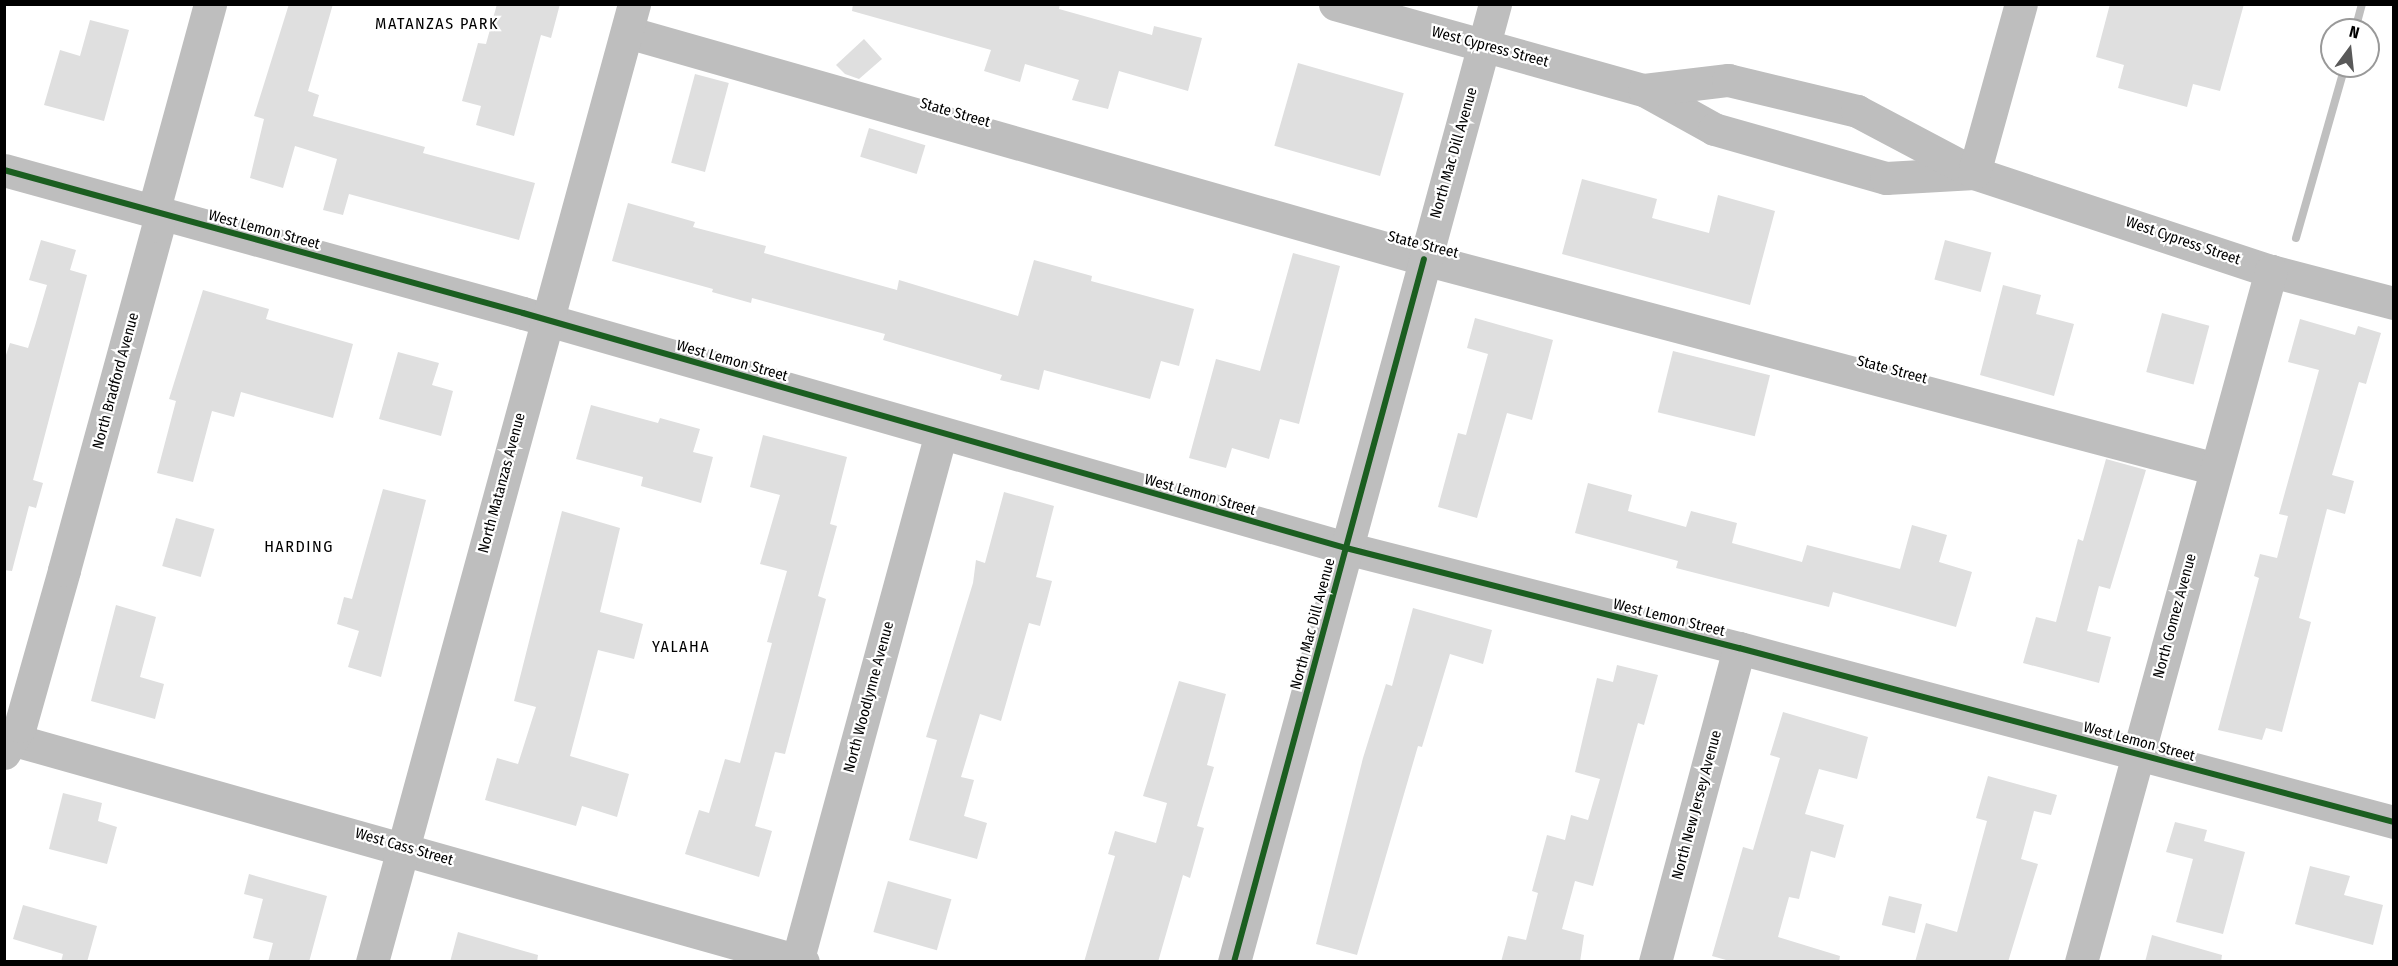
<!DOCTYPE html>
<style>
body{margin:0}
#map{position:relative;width:2398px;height:966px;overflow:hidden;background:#fff;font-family:"Fira Sans Condensed",sans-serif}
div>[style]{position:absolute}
.stream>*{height:8px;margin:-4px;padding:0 4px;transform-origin:4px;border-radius:4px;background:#bfbfbf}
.building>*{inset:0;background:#dfdfdf;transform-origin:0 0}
.minor>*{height:33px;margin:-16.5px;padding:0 16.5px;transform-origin:16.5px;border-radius:16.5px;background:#bebebe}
.cycleway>*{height:6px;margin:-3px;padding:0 3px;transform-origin:3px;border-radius:3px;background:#1b5e20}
span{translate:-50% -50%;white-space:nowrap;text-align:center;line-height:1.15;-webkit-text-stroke:4.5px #fff;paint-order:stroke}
.street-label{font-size:15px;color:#000}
.neighbourhood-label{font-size:16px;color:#000;letter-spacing:1.5px}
.frame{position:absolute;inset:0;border:6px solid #000;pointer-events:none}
.north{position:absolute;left:2320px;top:18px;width:60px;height:60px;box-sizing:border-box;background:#fff;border:2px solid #999;border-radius:50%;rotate:15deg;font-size:16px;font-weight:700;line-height:24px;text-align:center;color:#000}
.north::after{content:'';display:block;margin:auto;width:21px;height:27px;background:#595959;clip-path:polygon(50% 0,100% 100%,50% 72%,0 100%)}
</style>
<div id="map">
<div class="stream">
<i style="left:2355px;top:30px;width:27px;rotate:-75deg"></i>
<i style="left:2296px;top:238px;width:179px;rotate:-74.1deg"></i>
</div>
<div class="building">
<i style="clip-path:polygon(289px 4px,333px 4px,308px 91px,319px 95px,313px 116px,425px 147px,423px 153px,535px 183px,519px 240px,349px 194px,343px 215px,323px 210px,337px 159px,295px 146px,283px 188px,250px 178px,264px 119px,254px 116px)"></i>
<i style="clip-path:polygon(497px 4px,560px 4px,551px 38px,541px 35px,514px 136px,476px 125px,481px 106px,462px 101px,478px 43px,486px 44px)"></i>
<i style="clip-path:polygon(853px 4px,1060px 4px,1059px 9px,1152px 35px,1154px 26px,1202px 38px,1188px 91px,1119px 71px,1108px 109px,1072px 100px,1079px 80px,1025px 64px,1020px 82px,984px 71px,991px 50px,852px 11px)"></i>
<i style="clip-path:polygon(2110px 4px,2244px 4px,2220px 91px,2193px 84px,2187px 107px,2118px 88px,2124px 65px,2096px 57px)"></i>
<i style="clip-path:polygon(90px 20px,129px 30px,104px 121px,44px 105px,60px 50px,80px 56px)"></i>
<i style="clip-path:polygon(864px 39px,882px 59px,859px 79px,845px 74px,836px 65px)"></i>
<i style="left:1298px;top:63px;width:110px;height:86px;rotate:16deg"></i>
<i style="left:695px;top:74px;width:35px;height:92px;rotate:15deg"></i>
<i style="left:869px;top:128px;width:59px;height:30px;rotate:17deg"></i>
<i style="clip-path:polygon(1582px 179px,1657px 199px,1652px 218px,1709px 233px,1718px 195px,1775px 211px,1750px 305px,1562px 254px)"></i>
<i style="clip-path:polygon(628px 203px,695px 222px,693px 227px,766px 246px,764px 253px,897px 290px,899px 280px,1018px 316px,1034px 260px,1092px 276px,1091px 281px,1194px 309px,1179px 366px,1161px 361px,1150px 399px,1044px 370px,1039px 390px,1000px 380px,1002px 375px,883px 340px,885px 334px,752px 298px,751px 303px,712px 292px,713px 289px,612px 261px)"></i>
<i style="clip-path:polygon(41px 240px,76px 250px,70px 270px,87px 275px,33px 480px,43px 483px,36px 508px,29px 506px,12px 571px,4px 570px,4px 361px,10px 343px,28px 348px,35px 326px,47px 285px,29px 280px)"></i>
<i style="left:1945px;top:240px;width:48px;height:41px;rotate:15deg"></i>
<i style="clip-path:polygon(1293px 253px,1340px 266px,1299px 424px,1280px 419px,1269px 459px,1232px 448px,1226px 468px,1189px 458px,1216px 359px,1260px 371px)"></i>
<i style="clip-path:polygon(2003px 285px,2041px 295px,2036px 314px,2074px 324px,2054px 396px,1980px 375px)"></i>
<i style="clip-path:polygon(203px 290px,269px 309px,266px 319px,353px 344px,333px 418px,241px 392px,234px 417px,212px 411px,193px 482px,157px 473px,176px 401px,169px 399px)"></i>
<i style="left:2162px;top:313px;width:49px;height:61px;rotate:15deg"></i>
<i style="clip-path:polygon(1475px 318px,1553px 340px,1532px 420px,1507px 413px,1477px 518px,1438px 507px,1458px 433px,1466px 435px,1488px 354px,1467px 348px)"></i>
<i style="clip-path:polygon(2300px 319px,2355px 335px,2358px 326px,2381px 333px,2366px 384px,2359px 382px,2332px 475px,2354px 481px,2345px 514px,2327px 509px,2299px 618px,2311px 622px,2282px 732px,2266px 728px,2262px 740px,2218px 730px,2259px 578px,2254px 576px,2260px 554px,2277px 558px,2288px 516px,2279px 514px,2319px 370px,2288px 362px)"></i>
<i style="left:1673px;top:351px;width:100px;height:63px;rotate:14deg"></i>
<i style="clip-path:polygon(398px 352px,439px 363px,432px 385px,453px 391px,441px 436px,379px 419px)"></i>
<i style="clip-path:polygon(591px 405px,658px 423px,660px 418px,700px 429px,693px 452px,713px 457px,701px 503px,641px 486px,643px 477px,576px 459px)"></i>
<i style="clip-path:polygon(763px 435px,847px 457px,830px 524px,837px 526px,818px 596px,826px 599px,785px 754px,775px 752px,755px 826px,772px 831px,759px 877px,685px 854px,699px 810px,709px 813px,725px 759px,740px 763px,772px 643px,767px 642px,787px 571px,760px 564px,780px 495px,750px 487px)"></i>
<i style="clip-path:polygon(2106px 459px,2146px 470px,2110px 589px,2099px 586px,2087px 631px,2111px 637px,2099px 683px,2023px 663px,2036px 617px,2056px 622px,2078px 539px,2083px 541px)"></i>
<i style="clip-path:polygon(1588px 483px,1632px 495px,1628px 511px,1686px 527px,1691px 511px,1737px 523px,1732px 543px,1802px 562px,1807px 545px,1900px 569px,1912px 525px,1947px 535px,1939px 562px,1972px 572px,1956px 627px,1833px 592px,1829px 607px,1676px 568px,1678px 561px,1575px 533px)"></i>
<i style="clip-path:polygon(383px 489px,426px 500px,381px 677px,348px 667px,359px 631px,337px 624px,344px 597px,352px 599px)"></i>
<i style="clip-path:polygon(1004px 492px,1054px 506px,1036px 577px,1052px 581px,1040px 626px,1029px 623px,1001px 721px,980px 714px,961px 777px,974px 780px,964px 816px,987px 823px,977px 859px,909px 840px,937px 740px,926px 737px,973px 583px,976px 560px,985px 563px)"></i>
<i style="clip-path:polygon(562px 511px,620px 528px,600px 612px,643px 624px,634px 659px,598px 650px,570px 756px,629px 774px,617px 817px,582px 806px,576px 826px,485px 800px,497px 758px,518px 764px,536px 707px,514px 701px)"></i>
<i style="left:176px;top:518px;width:40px;height:50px;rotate:16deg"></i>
<i style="clip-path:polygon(116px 605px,156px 617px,140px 677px,164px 684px,155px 719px,91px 701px)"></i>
<i style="clip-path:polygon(1413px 608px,1492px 630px,1483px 664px,1450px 654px,1422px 747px,1418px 746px,1357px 955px,1316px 944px,1363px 758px,1386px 684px,1392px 686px)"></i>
<i style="clip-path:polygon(1617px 665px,1658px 675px,1644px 725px,1638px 723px,1593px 886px,1575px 881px,1562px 929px,1584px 935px,1580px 962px,1501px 962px,1508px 936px,1526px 940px,1538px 893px,1532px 891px,1547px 835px,1565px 840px,1571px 815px,1588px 820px,1600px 779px,1575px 772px,1597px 678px,1613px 682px)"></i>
<i style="clip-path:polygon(1179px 681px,1226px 694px,1207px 765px,1214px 767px,1197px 826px,1204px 828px,1190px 878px,1183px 875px,1158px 962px,1084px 962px,1115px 856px,1108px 854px,1115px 831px,1156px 843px,1167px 803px,1143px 796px)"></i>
<i style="clip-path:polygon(1783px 712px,1868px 737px,1857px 779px,1819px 769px,1805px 814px,1844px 825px,1835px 858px,1811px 851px,1799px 899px,1789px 897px,1778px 937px,1840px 956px,1839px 962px,1733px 962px,1712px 956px,1743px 847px,1753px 850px,1780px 758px,1770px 755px)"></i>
<i style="clip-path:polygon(1988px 776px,2057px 795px,2051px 815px,2034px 811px,2021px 859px,2038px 864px,2008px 962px,1915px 962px,1926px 923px,1957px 932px,1987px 821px,1976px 818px)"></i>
<i style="clip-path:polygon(63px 793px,102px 803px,98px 821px,117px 827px,107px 864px,49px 849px)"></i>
<i style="clip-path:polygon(2175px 822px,2207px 830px,2204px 841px,2245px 852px,2223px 934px,2176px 922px,2193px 859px,2166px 852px)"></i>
<i style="clip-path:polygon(2310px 866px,2350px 876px,2344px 895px,2383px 905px,2373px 945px,2295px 924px)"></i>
<i style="clip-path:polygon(249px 874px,327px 896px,309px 962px,268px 962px,273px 943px,253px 938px,263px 899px,244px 894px)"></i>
<i style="left:888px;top:881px;width:66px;height:53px;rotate:16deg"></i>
<i style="left:1889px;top:896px;width:34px;height:30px;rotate:14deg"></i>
<i style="clip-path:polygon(23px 905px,97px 926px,87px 962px,61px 962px,63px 954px,13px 939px)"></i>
<i style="clip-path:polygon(458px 932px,538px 955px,537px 962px,450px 962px)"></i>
<i style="clip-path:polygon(2152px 935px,2222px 955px,2221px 962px,2145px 962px)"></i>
</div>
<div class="minor">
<i style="left:1335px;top:4px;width:321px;rotate:15.6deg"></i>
<i style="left:1644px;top:90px;width:80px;rotate:29.1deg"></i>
<i style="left:1714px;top:129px;width:179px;rotate:15.9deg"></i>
<i style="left:1886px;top:178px;width:88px;rotate:-3.3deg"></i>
<i style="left:627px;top:32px;width:829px;rotate:15.9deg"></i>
<i style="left:1424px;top:259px;width:819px;rotate:14.85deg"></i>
<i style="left:1644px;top:90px;width:85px;rotate:-6.8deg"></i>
<i style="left:1728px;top:80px;width:133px;rotate:13.5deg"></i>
<i style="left:1857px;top:111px;width:132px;rotate:27.9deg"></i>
<i style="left:1974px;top:173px;width:313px;rotate:18.3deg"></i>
<i style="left:2271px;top:271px;width:127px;rotate:14.6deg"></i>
<i style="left:4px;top:170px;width:538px;rotate:15.4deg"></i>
<i style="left:523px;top:313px;width:856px;rotate:15.94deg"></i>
<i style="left:1346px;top:548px;width:406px;rotate:14.3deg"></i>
<i style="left:1739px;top:648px;width:678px;rotate:14.88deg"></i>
<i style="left:1974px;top:173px;width:175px;rotate:-74.5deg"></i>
<i style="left:4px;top:737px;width:830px;rotate:15.73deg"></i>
<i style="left:4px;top:753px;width:31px;rotate:-59deg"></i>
<i style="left:20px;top:726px;width:162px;rotate:-74.2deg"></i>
<i style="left:64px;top:570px;width:357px;rotate:-74.7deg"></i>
<i style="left:158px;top:226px;width:28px;rotate:-92deg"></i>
<i style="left:157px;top:198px;width:201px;rotate:-74.7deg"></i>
<i style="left:372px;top:962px;width:993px;rotate:-74.7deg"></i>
<i style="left:797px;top:962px;width:548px;rotate:-74.77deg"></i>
<i style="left:1234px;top:962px;width:993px;rotate:-74.76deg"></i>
<i style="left:1655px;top:962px;width:325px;rotate:-75deg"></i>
<i style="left:2081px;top:962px;width:717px;rotate:-74.63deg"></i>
</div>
<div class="cycleway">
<i style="left:4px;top:170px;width:538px;rotate:15.4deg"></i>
<i style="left:523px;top:313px;width:856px;rotate:15.94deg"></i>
<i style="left:1346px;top:548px;width:406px;rotate:14.3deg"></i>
<i style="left:1739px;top:648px;width:678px;rotate:14.88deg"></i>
<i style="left:1234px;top:962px;width:728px;rotate:-74.88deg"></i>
</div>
<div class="street-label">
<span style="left:1490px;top:47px;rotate:15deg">West Cypress Street</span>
<span style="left:955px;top:113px;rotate:16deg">State Street</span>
<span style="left:1454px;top:153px;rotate:-74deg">North Mac Dill Avenue</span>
<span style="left:264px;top:230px;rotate:15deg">West Lemon Street</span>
<span style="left:2183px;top:241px;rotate:19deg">West Cypress Street</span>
<span style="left:1423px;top:245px;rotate:14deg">State Street</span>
<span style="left:732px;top:361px;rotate:16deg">West Lemon Street</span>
<span style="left:1892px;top:370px;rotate:15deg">State Street</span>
<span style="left:116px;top:381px;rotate:-75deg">North Bradford Avenue</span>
<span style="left:502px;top:483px;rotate:-75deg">North Matanzas Avenue</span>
<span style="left:1200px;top:495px;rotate:16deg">West Lemon Street</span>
<span style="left:2175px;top:616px;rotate:-75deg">North Gomez Avenue</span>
<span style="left:1669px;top:618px;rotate:14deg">West Lemon Street</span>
<span style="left:1313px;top:624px;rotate:-75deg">North Mac Dill Avenue</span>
<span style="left:869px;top:697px;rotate:-75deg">North Woodlynne Avenue</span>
<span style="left:2139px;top:742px;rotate:15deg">West Lemon Street</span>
<span style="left:1697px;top:805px;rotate:-75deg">North New Jersey Avenue</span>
<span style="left:404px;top:847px;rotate:16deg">West Cass Street</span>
</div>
<div class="neighbourhood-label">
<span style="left:437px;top:24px">MATANZAS PARK</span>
<span style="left:299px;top:547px">HARDING</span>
<span style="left:681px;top:647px">YALAHA</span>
</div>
<div class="frame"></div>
<div class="north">N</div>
</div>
